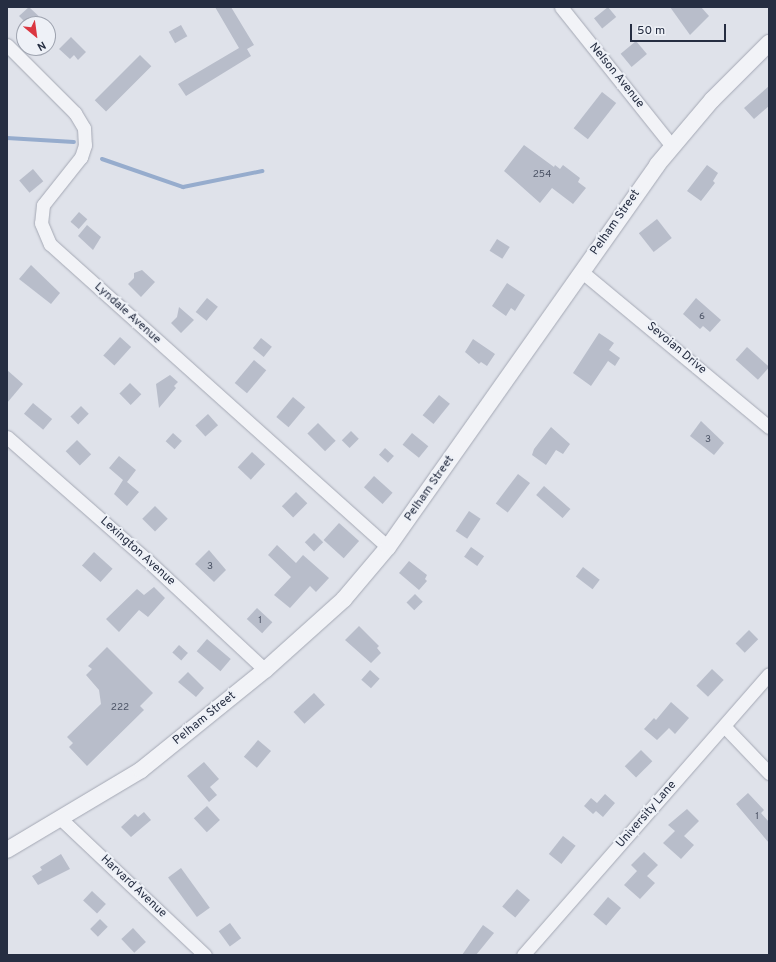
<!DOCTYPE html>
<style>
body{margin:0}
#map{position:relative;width:776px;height:962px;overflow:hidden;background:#dfe2ea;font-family:Overpass,sans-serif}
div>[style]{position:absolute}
.stream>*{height:4px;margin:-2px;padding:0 2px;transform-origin:2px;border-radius:2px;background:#96accd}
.building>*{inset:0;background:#b8bdca;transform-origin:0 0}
.roads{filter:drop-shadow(0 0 1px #a4a8b4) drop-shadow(0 0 1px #a4a8b4)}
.minor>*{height:13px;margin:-6.5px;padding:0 6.5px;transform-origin:6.5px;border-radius:6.5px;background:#f2f3f7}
.tertiary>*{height:16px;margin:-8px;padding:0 8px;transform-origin:8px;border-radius:8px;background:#f2f3f7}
span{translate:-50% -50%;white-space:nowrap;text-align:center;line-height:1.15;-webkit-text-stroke:4px #eef1f7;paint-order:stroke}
.number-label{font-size:10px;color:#4a5264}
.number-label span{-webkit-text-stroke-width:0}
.street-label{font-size:12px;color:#262e42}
.frame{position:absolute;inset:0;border:8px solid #262e42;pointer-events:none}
.north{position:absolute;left:16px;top:16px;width:40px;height:40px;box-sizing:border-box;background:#eef1f7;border:1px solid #9ea3af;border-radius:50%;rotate:151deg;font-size:11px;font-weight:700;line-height:16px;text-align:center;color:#262e42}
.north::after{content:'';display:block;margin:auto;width:14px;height:18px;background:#db3741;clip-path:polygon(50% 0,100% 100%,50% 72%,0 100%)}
.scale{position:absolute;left:630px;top:24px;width:96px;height:18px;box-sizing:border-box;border:2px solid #262e42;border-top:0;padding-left:5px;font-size:12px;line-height:14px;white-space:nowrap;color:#262e42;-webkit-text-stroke:3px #eef1f7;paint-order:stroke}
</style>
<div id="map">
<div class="stream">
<i style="left:7px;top:138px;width:67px;rotate:3.4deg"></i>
<i style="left:102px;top:159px;width:86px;rotate:19.1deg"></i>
<i style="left:183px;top:187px;width:81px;rotate:-11.4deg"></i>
</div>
<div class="building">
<i style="clip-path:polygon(29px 7px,47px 24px,27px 24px,19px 16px)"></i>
<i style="clip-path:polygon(215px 7px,231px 7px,254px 45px,247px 49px,251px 56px,186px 96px,178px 84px,239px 48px)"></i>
<i style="left:608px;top:7px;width:13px;height:18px;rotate:51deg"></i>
<i style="clip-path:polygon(670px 7px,701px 7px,709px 16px,690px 35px)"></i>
<i style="left:181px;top:25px;width:13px;height:14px;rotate:61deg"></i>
<i style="clip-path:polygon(71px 37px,86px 52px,78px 60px,74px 55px,70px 59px,59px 49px)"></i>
<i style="left:636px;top:41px;width:17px;height:20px;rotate:50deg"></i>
<i style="left:140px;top:55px;width:16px;height:64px;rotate:45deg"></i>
<i style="clip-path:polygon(769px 86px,769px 106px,754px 119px,744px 108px)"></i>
<i style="left:602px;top:92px;width:18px;height:46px;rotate:38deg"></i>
<i style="clip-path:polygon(524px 145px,554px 167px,555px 165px,560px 169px,563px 165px,580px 178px,578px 182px,586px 188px,573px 204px,552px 188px,540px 203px,504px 171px)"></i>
<i style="clip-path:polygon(707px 165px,718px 173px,713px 181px,715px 183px,701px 201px,687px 191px)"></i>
<i style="left:33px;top:169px;width:16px;height:18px;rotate:50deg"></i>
<i style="left:79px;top:212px;width:11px;height:13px;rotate:41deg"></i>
<i style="left:657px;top:219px;width:24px;height:23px;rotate:52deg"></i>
<i style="clip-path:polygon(87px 225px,101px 237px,93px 250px,78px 236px)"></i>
<i style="left:497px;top:239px;width:15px;height:14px;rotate:32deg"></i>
<i style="clip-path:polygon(31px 265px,60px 293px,51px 304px,19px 279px)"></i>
<i style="clip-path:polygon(142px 270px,155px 282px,141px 297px,128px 284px,134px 278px,134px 273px)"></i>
<i style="clip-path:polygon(507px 283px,525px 295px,515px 311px,511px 308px,506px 316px,492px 306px)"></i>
<i style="left:207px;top:298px;width:14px;height:18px;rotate:39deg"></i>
<i style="clip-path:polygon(696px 298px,721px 320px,710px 332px,703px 326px,700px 329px,683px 314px)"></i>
<i style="clip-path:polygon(179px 307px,194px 320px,181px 333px,171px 323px,177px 317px)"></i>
<i style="clip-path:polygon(599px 333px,614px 343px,609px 350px,620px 358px,615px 366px,608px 361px,591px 386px,573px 373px)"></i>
<i style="left:120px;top:337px;width:15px;height:25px;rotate:42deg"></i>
<i style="left:261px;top:338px;width:14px;height:13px;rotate:39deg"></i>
<i style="clip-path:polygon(473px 339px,495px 354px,487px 366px,481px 362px,479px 364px,465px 352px)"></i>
<i style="left:747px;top:347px;width:30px;height:17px;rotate:42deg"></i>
<i style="left:254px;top:360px;width:16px;height:30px;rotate:40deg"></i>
<i style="clip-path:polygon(7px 370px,23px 384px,7px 403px)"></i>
<i style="clip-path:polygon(170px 375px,178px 382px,174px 386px,176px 388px,159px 408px,156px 384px)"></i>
<i style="left:130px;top:383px;width:16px;height:15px;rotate:45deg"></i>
<i style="left:439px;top:395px;width:14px;height:26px;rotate:39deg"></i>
<i style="left:293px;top:397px;width:16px;height:26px;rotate:40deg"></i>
<i style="left:33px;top:403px;width:25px;height:14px;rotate:40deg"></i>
<i style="left:81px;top:406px;width:11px;height:15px;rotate:45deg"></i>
<i style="left:208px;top:414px;width:15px;height:17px;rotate:48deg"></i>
<i style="clip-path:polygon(701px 421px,724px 443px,714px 455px,690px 436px)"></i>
<i style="left:318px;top:423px;width:25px;height:15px;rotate:45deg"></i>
<i style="clip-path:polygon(551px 427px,570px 444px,563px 454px,556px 450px,546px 465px,532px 455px,534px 449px)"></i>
<i style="left:351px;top:431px;width:11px;height:13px;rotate:45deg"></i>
<i style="left:173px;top:433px;width:12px;height:11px;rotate:42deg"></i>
<i style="left:412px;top:433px;width:21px;height:15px;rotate:39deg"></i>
<i style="left:77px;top:440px;width:20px;height:16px;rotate:45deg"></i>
<i style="left:385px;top:448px;width:12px;height:9px;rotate:42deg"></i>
<i style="left:252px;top:452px;width:18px;height:21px;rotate:43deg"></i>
<i style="clip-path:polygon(119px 456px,136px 470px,127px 482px,139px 492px,127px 506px,114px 494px,123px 480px,109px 468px)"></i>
<i style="left:518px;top:474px;width:15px;height:37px;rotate:37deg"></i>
<i style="left:374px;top:476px;width:25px;height:15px;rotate:42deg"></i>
<i style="left:544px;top:486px;width:35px;height:12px;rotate:41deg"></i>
<i style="left:296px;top:492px;width:16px;height:20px;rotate:45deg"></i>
<i style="left:155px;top:506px;width:18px;height:18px;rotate:45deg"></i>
<i style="left:469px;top:511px;width:14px;height:24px;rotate:34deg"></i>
<i style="left:339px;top:523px;width:27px;height:23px;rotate:42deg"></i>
<i style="left:314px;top:533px;width:13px;height:13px;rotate:45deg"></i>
<i style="clip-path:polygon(277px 545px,296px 563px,303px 555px,329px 578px,316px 592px,310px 586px,290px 608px,274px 595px,291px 577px,268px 555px)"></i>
<i style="left:471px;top:547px;width:16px;height:12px;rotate:35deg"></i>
<i style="clip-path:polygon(209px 550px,226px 570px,214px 582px,195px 564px)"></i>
<i style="left:94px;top:552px;width:25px;height:18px;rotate:42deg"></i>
<i style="clip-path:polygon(409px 561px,427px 575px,425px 579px,427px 581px,419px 590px,399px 573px)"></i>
<i style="left:583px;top:567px;width:21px;height:12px;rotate:37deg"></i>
<i style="clip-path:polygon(154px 587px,165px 598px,148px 617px,139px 610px,119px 632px,106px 619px,137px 589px,144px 595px)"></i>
<i style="left:415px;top:594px;width:11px;height:12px;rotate:45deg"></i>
<i style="left:257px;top:608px;width:21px;height:15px;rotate:43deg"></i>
<i style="clip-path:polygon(359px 626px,379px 646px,377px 648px,381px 653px,371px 663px,345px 640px)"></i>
<i style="left:749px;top:630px;width:13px;height:19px;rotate:45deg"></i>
<i style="left:207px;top:639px;width:31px;height:16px;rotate:40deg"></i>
<i style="left:179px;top:645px;width:12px;height:10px;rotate:42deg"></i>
<i style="clip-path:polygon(107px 647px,153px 693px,140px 706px,144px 710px,87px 766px,69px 747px,73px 743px,67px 737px,101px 704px,99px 690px,86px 675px,92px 669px,88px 666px)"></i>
<i style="left:712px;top:669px;width:16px;height:23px;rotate:43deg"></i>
<i style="left:370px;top:670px;width:13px;height:13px;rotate:42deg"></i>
<i style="clip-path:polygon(188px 672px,204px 688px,196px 697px,178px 682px)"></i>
<i style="left:314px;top:693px;width:16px;height:28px;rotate:47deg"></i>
<i style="clip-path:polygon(671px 702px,689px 718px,675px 734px,669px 728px,657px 740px,644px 729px,654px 718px,656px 720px)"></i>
<i style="left:258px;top:740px;width:17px;height:22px;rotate:40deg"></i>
<i style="left:641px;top:750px;width:16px;height:23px;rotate:45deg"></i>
<i style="clip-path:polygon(204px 762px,219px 779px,210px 787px,217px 795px,209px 802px,187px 776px)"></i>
<i style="clip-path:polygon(748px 793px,764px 810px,761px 813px,769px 822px,769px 843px,736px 804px)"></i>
<i style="clip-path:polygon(605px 794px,615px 803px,603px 817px,596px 811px,593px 814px,584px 806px,591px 798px,597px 803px)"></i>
<i style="left:207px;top:806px;width:19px;height:18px;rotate:47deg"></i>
<i style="clip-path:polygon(687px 809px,699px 821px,684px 836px,694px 845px,681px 859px,663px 843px,675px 831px,668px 825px)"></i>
<i style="clip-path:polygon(144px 812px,151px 820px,131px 837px,121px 827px,135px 814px,138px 817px)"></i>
<i style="left:563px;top:836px;width:16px;height:23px;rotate:38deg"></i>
<i style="clip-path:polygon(644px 852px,658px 865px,647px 876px,655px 883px,640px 899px,624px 885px,637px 871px,631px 865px)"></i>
<i style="clip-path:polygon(61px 854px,70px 869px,38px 885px,32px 876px,42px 870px,40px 867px)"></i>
<i style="left:181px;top:868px;width:49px;height:16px;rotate:54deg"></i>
<i style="left:517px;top:889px;width:17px;height:23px;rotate:40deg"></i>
<i style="left:92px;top:891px;width:19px;height:13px;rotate:43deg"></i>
<i style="left:608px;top:897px;width:17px;height:23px;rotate:40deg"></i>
<i style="left:100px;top:919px;width:11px;height:14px;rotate:45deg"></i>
<i style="left:230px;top:923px;width:19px;height:14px;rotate:54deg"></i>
<i style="clip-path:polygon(483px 925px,494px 933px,476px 955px,462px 955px)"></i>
<i style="left:133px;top:928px;width:19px;height:16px;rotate:47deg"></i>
</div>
<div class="roads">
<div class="minor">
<i style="left:561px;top:7px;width:178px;rotate:51.4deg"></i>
<i style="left:7px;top:45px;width:96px;rotate:45deg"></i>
<i style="left:75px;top:113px;width:17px;rotate:59deg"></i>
<i style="left:84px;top:128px;width:17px;rotate:87deg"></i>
<i style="left:85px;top:145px;width:13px;rotate:108deg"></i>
<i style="left:81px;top:157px;width:61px;rotate:128.4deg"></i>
<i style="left:43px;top:205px;width:18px;rotate:96deg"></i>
<i style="left:41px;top:223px;width:23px;rotate:67deg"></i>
<i style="left:50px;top:244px;width:454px;rotate:41.9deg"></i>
<i style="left:582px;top:272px;width:243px;rotate:39.7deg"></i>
<i style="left:7px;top:437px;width:185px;rotate:41.3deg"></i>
<i style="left:146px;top:559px;width:163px;rotate:43deg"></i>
<i style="left:725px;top:727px;width:64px;rotate:46.3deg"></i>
<i style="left:61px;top:819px;width:198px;rotate:43.4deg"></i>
<i style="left:523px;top:955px;width:373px;rotate:-48.8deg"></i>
</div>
<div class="tertiary">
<i style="left:7px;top:850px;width:156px;rotate:-30.8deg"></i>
<i style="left:141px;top:770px;width:159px;rotate:-38.9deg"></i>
<i style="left:265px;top:670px;width:106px;rotate:-41.9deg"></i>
<i style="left:344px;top:599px;width:68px;rotate:-49.8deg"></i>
<i style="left:388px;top:547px;width:467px;rotate:-54.8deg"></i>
<i style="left:657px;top:165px;width:85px;rotate:-49.8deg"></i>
<i style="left:712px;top:100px;width:81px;rotate:-45deg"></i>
</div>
</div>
<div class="number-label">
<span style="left:542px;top:175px">254</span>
<span style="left:702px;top:317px">6</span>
<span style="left:708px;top:440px">3</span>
<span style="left:210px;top:567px">3</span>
<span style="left:260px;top:621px">1</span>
<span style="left:120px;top:708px">222</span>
<span style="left:757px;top:817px">1</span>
</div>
<div class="street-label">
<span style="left:616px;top:76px;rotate:51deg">Nelson Avenue</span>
<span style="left:616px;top:223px;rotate:-55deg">Pelham Street</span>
<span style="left:127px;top:314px;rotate:42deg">Lyndale Avenue</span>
<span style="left:676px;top:349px;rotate:40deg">Sevoian Drive</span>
<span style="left:430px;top:489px;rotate:-55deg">Pelham Street</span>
<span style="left:137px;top:552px;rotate:42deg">Lexington Avenue</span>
<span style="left:205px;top:719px;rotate:-39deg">Pelham Street</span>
<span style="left:647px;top:815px;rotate:-49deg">University Lane</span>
<span style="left:133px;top:887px;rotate:43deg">Harvard Avenue</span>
</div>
<div class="frame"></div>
<div class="north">N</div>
<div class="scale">50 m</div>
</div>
